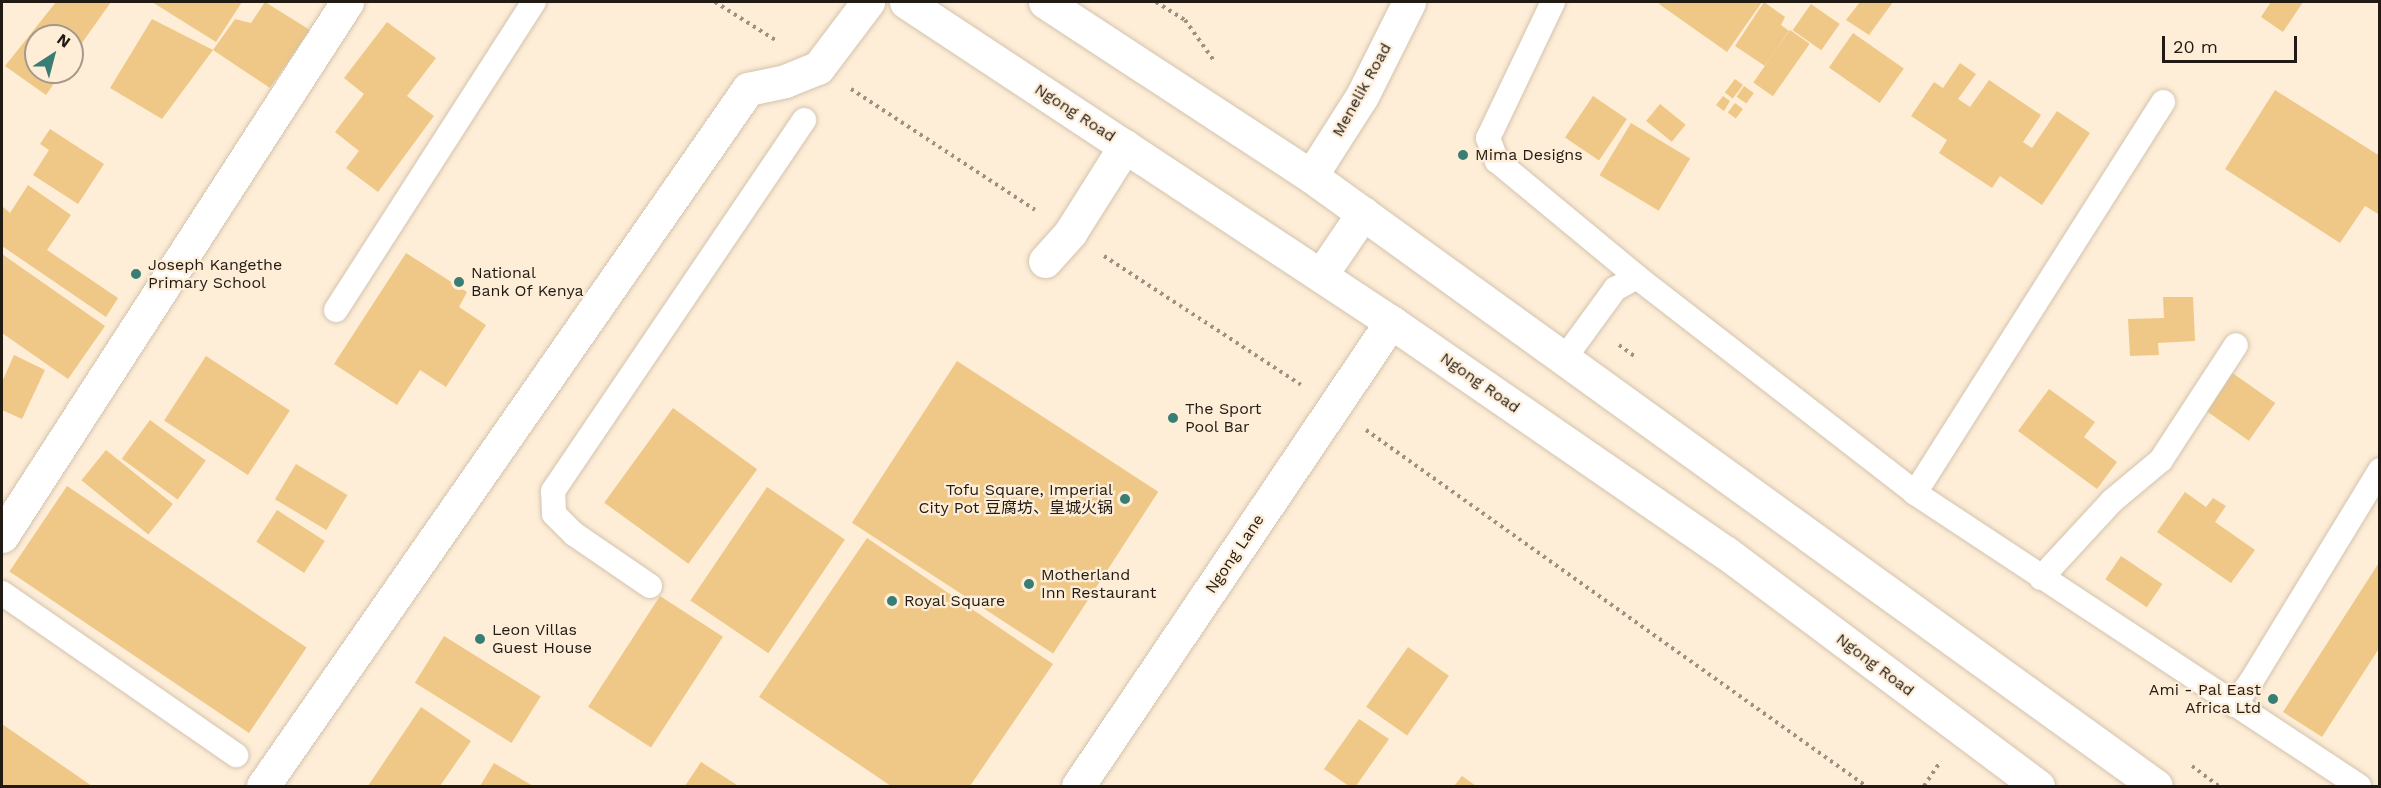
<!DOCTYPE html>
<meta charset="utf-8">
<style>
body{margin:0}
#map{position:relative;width:2381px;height:788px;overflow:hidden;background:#feedd7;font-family:"Work Sans","Noto Sans SC",sans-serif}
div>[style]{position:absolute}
.building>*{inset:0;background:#efc887;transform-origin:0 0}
.path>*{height:4px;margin-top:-2px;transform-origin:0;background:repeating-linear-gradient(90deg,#9d9181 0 3px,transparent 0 7.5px)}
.roads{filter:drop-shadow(0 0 2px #d3c3ad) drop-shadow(0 0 2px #d3c3ad)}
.service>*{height:24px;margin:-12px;padding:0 12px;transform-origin:12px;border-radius:12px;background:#fff}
.minor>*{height:33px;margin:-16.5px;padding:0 16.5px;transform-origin:16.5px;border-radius:16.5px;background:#fff}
.secondary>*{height:33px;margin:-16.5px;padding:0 16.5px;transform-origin:16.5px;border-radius:16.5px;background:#fff}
.dots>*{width:16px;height:16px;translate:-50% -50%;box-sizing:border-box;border:3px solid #feedd7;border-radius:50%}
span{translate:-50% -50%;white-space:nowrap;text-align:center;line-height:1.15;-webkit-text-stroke:4.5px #feedd7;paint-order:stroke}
.street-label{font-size:16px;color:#211b14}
.poi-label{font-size:16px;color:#211b14}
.left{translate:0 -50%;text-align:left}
.right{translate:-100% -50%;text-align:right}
.frame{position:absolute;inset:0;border:3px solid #211b14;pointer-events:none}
.north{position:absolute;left:24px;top:24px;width:60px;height:60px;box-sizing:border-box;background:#feedd7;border:2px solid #a69989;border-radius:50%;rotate:36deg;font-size:16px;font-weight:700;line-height:24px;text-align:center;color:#211b14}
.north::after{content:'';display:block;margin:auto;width:21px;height:27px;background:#387e75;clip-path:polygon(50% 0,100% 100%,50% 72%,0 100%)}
.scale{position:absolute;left:2162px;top:36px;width:135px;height:27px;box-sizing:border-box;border:3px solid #211b14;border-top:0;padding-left:8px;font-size:18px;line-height:21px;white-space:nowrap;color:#211b14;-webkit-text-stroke:4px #feedd7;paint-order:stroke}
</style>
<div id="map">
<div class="building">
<i style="clip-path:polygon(56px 2px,111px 2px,72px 57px,72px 36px,36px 36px,36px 72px,62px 72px,46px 95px,5px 66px)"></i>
<i style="clip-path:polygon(152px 2px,242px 2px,216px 42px)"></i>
<i style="clip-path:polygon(265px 2px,310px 30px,270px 88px,213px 50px,235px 19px,251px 23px)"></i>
<i style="clip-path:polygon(1660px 2px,1762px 2px,1727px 52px,1659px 4px)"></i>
<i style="clip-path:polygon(1764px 2px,1785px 17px,1781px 25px,1789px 31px,1765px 66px,1735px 46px)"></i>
<i style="clip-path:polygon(1860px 2px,1893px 2px,1869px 35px,1846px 20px)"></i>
<i style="clip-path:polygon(2271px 2px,2303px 2px,2283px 32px,2261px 17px)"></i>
<i style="left:1811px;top:4px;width:35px;height:32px;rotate:35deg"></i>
<i style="clip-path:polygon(152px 19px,213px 50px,162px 119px,110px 88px)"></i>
<i style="clip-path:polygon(387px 22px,436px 58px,407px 96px,434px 116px,378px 192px,346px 168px,359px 151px,335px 132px,364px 94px,344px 78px)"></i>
<i style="left:1790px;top:30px;width:24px;height:64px;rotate:35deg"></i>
<i style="left:1853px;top:33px;width:62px;height:42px;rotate:35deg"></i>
<i style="clip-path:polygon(1960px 63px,1976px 74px,1958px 99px,1970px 107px,1989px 80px,2041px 115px,2023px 142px,2032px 148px,2057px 111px,2090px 133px,2042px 205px,2000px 176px,1992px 188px,1939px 153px,1947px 140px,1911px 116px,1934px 82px,1943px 88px)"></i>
<i style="left:1735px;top:79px;width:10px;height:17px;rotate:37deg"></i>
<i style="left:1744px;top:86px;width:12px;height:13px;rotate:35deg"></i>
<i style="clip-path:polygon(2275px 90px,2380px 156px,2380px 215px,2365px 206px,2340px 243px,2225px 169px)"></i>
<i style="left:1593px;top:96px;width:41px;height:50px;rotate:34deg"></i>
<i style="clip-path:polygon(1723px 96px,1730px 101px,1724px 111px,1716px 105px)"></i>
<i style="left:1735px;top:103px;width:10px;height:12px;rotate:37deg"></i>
<i style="left:1660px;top:104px;width:33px;height:22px;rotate:39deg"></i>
<i style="left:1631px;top:123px;width:69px;height:61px;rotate:31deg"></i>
<i style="clip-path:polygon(50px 129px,104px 164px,78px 204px,33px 175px,49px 150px,40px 144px)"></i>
<i style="clip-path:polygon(28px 185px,71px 215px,47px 250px,118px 298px,106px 317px,2px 246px,2px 206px,10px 213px)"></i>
<i style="clip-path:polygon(406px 253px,467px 292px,459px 307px,486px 325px,446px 387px,420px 370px,397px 405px,334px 364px)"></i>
<i style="clip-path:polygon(2px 254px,105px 326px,68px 379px,2px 333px)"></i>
<i style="clip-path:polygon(2163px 297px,2193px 297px,2195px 341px,2158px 343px,2159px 355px,2130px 356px,2128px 319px,2164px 318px)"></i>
<i style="clip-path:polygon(14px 355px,45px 370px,22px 419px,2px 410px,2px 382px)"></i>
<i style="left:206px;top:356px;width:100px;height:77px;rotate:33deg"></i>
<i style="left:957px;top:361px;width:240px;height:193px;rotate:33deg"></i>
<i style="left:2231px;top:372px;width:54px;height:46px;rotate:35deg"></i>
<i style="clip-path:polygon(2049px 389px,2095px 422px,2084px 437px,2117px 462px,2097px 489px,2018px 431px)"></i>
<i style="left:673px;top:408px;width:104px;height:117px;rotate:36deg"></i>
<i style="left:150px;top:420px;width:69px;height:48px;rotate:36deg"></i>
<i style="left:106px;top:450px;width:86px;height:39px;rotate:39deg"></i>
<i style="left:296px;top:464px;width:60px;height:41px;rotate:31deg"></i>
<i style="left:67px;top:486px;width:289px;height:103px;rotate:34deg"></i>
<i style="left:767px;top:487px;width:94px;height:137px;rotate:34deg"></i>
<i style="clip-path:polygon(2185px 492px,2206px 507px,2213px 498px,2226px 506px,2215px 522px,2255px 550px,2231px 583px,2157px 532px)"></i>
<i style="left:277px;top:510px;width:57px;height:38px;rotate:33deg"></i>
<i style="clip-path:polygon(867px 538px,1053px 664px,970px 786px,891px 786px,759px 697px)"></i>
<i style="left:2121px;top:556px;width:50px;height:28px;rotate:34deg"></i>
<i style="clip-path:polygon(2380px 561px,2380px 647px,2322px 737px,2283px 712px)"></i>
<i style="left:660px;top:596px;width:75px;height:132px;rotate:33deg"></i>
<i style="left:444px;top:636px;width:114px;height:55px;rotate:32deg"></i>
<i style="left:1408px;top:647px;width:50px;height:73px;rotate:35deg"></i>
<i style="clip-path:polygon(421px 707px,471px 741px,440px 786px,368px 786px)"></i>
<i style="clip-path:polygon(1359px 719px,1389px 739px,1356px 786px,1349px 786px,1324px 769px)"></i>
<i style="clip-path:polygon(2px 724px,92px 786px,2px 786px)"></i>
<i style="clip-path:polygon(701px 762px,737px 785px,736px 786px,685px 786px)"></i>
<i style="clip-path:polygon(494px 763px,533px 786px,480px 786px)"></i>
<i style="clip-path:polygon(1462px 776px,1476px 786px,1454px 786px)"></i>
</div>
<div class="path">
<i style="left:715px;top:2px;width:73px;rotate:32.2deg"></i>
<i style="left:1156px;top:2px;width:34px;rotate:32deg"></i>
<i style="left:1185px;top:20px;width:52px;rotate:54.5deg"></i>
<i style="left:851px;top:89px;width:220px;rotate:33.3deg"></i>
<i style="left:1104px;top:256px;width:235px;rotate:33.2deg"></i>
<i style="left:1619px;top:345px;width:22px;rotate:36deg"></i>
<i style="left:1366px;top:430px;width:614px;rotate:35.45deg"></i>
<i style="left:2192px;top:766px;width:34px;rotate:37deg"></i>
<i style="left:1924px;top:786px;width:30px;rotate:-56deg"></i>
</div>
<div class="roads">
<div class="service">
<i style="left:1553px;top:2px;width:151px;rotate:115.5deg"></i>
<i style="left:1488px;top:138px;width:25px;rotate:69deg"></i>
<i style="left:1497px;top:161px;width:182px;rotate:39.6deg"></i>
<i style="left:336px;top:310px;width:366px;rotate:-57.3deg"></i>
<i style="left:1564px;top:359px;width:87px;rotate:-53.9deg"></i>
<i style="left:1615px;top:289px;width:25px;rotate:-29deg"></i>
<i style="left:1637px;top:277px;width:352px;rotate:37.8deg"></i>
<i style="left:1915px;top:493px;width:532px;rotate:33.42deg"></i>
<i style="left:1915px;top:493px;width:463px;rotate:-57.6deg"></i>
<i style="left:2041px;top:578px;width:105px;rotate:-47.3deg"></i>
<i style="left:2112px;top:501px;width:64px;rotate:-39.9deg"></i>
<i style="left:2161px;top:460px;width:137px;rotate:-56.9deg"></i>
<i style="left:650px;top:586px;width:92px;rotate:-145.6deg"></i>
<i style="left:574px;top:534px;width:28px;rotate:-135deg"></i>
<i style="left:554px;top:514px;width:23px;rotate:-92deg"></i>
<i style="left:553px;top:491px;width:448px;rotate:-55.9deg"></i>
<i style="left:2px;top:593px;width:285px;rotate:34.7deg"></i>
<i style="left:2234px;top:705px;width:31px;rotate:-54deg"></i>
<i style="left:2252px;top:680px;width:246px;rotate:-58.6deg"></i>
</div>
<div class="minor">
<i style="left:1311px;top:176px;width:95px;rotate:-57.5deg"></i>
<i style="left:1362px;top:96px;width:105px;rotate:-63.4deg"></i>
<i style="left:1045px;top:261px;width:38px;rotate:-48deg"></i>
<i style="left:1070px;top:233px;width:103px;rotate:-57.7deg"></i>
<i style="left:2px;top:536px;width:636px;rotate:-57.13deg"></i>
<i style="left:263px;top:786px;width:849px;rotate:-55.17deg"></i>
<i style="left:748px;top:89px;width:38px;rotate:-12deg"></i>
<i style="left:785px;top:81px;width:35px;rotate:-22deg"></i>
<i style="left:818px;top:68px;width:83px;rotate:-52.9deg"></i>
<i style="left:1078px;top:786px;width:560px;rotate:-56deg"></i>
</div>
<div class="secondary">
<i style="left:906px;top:2px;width:581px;rotate:33.42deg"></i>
<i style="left:1391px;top:322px;width:406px;rotate:34.6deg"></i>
<i style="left:1725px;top:552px;width:391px;rotate:36.8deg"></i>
<i style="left:1045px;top:2px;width:318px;rotate:33.2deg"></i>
<i style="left:1311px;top:176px;width:1042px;rotate:35.83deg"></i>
<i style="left:1321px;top:275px;width:75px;rotate:-55.9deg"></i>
</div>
</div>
<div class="dots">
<i style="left:1463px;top:155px;background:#387e75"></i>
<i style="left:136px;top:274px;background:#387e75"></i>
<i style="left:459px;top:282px;background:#387e75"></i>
<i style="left:1173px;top:418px;background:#387e75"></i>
<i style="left:1125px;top:499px;background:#387e75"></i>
<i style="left:1029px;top:584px;background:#387e75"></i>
<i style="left:892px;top:601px;background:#387e75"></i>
<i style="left:480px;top:639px;background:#387e75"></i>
<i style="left:2273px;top:699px;background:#387e75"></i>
</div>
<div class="street-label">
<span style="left:1362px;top:90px;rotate:-61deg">Menelik Road</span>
<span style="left:1075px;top:113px;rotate:33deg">Ngong Road</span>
<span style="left:1480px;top:383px;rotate:35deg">Ngong Road</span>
<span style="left:1235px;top:554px;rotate:-56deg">Ngong Lane</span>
<span style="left:1875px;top:665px;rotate:37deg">Ngong Road</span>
</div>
<div class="poi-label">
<span class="left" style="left:1475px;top:155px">Mima Designs</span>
<span class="left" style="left:148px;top:274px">Joseph Kangethe<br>Primary School</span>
<span class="left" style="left:471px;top:282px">National<br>Bank Of Kenya</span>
<span class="left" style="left:1185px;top:418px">The Sport<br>Pool Bar</span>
<span class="right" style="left:1113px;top:499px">Tofu Square, Imperial<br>City Pot 豆腐坊、皇城火锅</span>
<span class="left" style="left:1041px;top:584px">Motherland<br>Inn Restaurant</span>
<span class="left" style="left:904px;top:601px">Royal Square</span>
<span class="left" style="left:492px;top:639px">Leon Villas<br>Guest House</span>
<span class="right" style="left:2261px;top:699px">Ami - Pal East<br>Africa Ltd</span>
</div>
<div class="frame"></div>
<div class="north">N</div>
<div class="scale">20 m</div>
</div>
